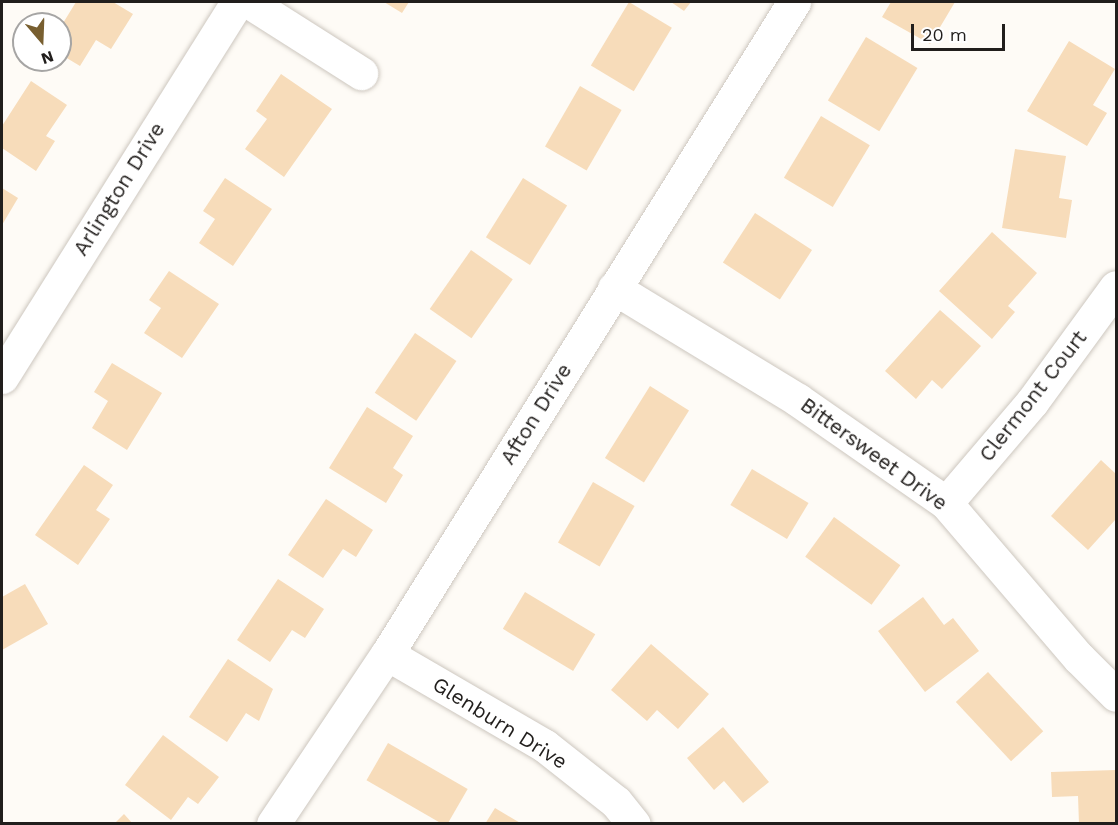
<!DOCTYPE html>
<style>
body{margin:0}
#map{position:relative;width:1118px;height:825px;overflow:hidden;background:#fefbf6;font-family:"Work Sans",sans-serif}
div>[style]{position:absolute}
.building>*{inset:0;background:#f7dcba;transform-origin:0 0}
.roads{filter:drop-shadow(0 0 2px #cdc7bf) drop-shadow(0 0 2px #cdc7bf)}
.minor>*{height:33px;margin:-16.5px;padding:0 16.5px;transform-origin:16.5px;border-radius:16.5px;background:#fff}
span{translate:-50% -50%;white-space:nowrap;text-align:center;line-height:1.15;-webkit-text-stroke:5px #fff;paint-order:stroke}
.street-label{font-size:21px;color:#211e1c}
.frame{position:absolute;inset:0;border:3px solid #211e1c;pointer-events:none}
.north{position:absolute;left:12px;top:12px;width:60px;height:60px;box-sizing:border-box;background:#fff;border:2px solid #a6a5a4;border-radius:50%;rotate:161deg;font-size:16px;font-weight:700;line-height:24px;text-align:center;color:#211e1c}
.north::after{content:'';display:block;margin:auto;width:21px;height:27px;background:#785f30;clip-path:polygon(50% 0,100% 100%,50% 72%,0 100%)}
.scale{position:absolute;left:911px;top:24px;width:94px;height:27px;box-sizing:border-box;border:3px solid #211e1c;border-top:0;padding-left:8px;font-size:18px;line-height:21px;white-space:nowrap;color:#211e1c;-webkit-text-stroke:4px #fff;paint-order:stroke}
</style>
<div id="map">
<div class="building">
<i style="clip-path:polygon(76px 2px,113px 2px,133px 14px,111px 49px,96px 40px,80px 66px,60px 54px,60px 28px)"></i>
<i style="clip-path:polygon(384px 2px,409px 2px,402px 13px)"></i>
<i style="left:629px;top:2px;width:50px;height:74px;rotate:31deg"></i>
<i style="clip-path:polygon(671px 2px,691px 2px,684px 11px)"></i>
<i style="clip-path:polygon(891px 2px,955px 2px,930px 44px,882px 17px)"></i>
<i style="left:866px;top:37px;width:60px;height:74px;rotate:31deg"></i>
<i style="clip-path:polygon(1069px 41px,1115px 69px,1093px 105px,1107px 113px,1087px 146px,1027px 111px)"></i>
<i style="clip-path:polygon(281px 74px,332px 109px,284px 177px,245px 149px,267px 119px,256px 111px)"></i>
<i style="clip-path:polygon(31px 81px,67px 105px,46px 136px,55px 141px,36px 171px,2px 148px,2px 126px)"></i>
<i style="left:580px;top:86px;width:48px;height:70px;rotate:30deg"></i>
<i style="left:821px;top:116px;width:57px;height:72px;rotate:31deg"></i>
<i style="clip-path:polygon(1015px 149px,1066px 156px,1059px 198px,1072px 200px,1066px 238px,1002px 228px)"></i>
<i style="clip-path:polygon(225px 178px,272px 209px,233px 266px,199px 243px,215px 219px,203px 211px)"></i>
<i style="left:523px;top:178px;width:52px;height:70px;rotate:32deg"></i>
<i style="clip-path:polygon(2px 188px,18px 198px,2px 225px)"></i>
<i style="left:755px;top:213px;width:68px;height:59px;rotate:33deg"></i>
<i style="clip-path:polygon(992px 232px,1037px 273px,1008px 306px,1015px 312px,992px 339px,939px 291px)"></i>
<i style="left:471px;top:250px;width:51px;height:72px;rotate:35deg"></i>
<i style="clip-path:polygon(169px 271px,219px 304px,182px 358px,144px 333px,161px 308px,149px 300px)"></i>
<i style="clip-path:polygon(940px 310px,981px 346px,942px 389px,932px 380px,916px 399px,885px 371px)"></i>
<i style="left:415px;top:333px;width:50px;height:72px;rotate:34deg"></i>
<i style="clip-path:polygon(112px 363px,162px 393px,127px 450px,92px 428px,108px 401px,94px 392px)"></i>
<i style="left:650px;top:386px;width:46px;height:85px;rotate:32deg"></i>
<i style="clip-path:polygon(367px 407px,413px 436px,393px 468px,403px 475px,386px 503px,329px 468px)"></i>
<i style="clip-path:polygon(1101px 460px,1116px 474px,1116px 519px,1088px 550px,1051px 516px)"></i>
<i style="clip-path:polygon(84px 465px,113px 485px,96px 510px,110px 519px,78px 565px,35px 535px)"></i>
<i style="left:752px;top:469px;width:66px;height:42px;rotate:31deg"></i>
<i style="left:593px;top:482px;width:48px;height:70px;rotate:30deg"></i>
<i style="clip-path:polygon(326px 499px,373px 530px,356px 557px,343px 549px,323px 578px,288px 555px)"></i>
<i style="left:834px;top:517px;width:82px;height:49px;rotate:36deg"></i>
<i style="clip-path:polygon(278px 579px,324px 609px,305px 638px,292px 630px,270px 662px,237px 640px)"></i>
<i style="clip-path:polygon(25px 584px,48px 624px,2px 650px,2px 597px)"></i>
<i style="left:525px;top:592px;width:82px;height:43px;rotate:31deg"></i>
<i style="clip-path:polygon(923px 597px,944px 625px,953px 618px,979px 651px,925px 692px,878px 631px)"></i>
<i style="clip-path:polygon(651px 644px,709px 694px,678px 729px,657px 710px,647px 721px,611px 690px)"></i>
<i style="clip-path:polygon(228px 659px,273px 689px,259px 721px,246px 713px,227px 742px,189px 717px)"></i>
<i style="left:988px;top:672px;width:81px;height:44px;rotate:47deg"></i>
<i style="clip-path:polygon(723px 727px,769px 782px,743px 803px,724px 781px,714px 790px,687px 758px)"></i>
<i style="clip-path:polygon(163px 735px,219px 777px,198px 804px,188px 797px,171px 820px,125px 785px)"></i>
<i style="left:388px;top:743px;width:92px;height:43px;rotate:30deg"></i>
<i style="clip-path:polygon(1116px 770px,1116px 824px,1079px 824px,1078px 796px,1052px 797px,1051px 772px)"></i>
<i style="clip-path:polygon(495px 808px,522px 824px,485px 824px)"></i>
<i style="clip-path:polygon(124px 814px,133px 824px,114px 824px)"></i>
</div>
<div class="roads">
<div class="minor">
<i style="left:249px;top:2px;width:133px;rotate:32.4deg"></i>
<i style="left:614px;top:288px;width:215px;rotate:31.3deg"></i>
<i style="left:798px;top:400px;width:180px;rotate:34.8deg"></i>
<i style="left:946px;top:503px;width:204px;rotate:49.4deg"></i>
<i style="left:1079px;top:658px;width:52px;rotate:45deg"></i>
<i style="left:2px;top:377px;width:443px;rotate:-57.9deg"></i>
<i style="left:946px;top:503px;width:133px;rotate:-49.6deg"></i>
<i style="left:1032px;top:402px;width:142px;rotate:-53.9deg"></i>
<i style="left:387px;top:654px;width:183px;rotate:30.2deg"></i>
<i style="left:545px;top:746px;width:90px;rotate:38.3deg"></i>
<i style="left:616px;top:802px;width:28px;rotate:51deg"></i>
<i style="left:273px;top:824px;width:205px;rotate:-56.2deg"></i>
<i style="left:387px;top:654px;width:769px;rotate:-58.03deg"></i>
</div>
</div>
<div class="street-label">
<span style="left:119px;top:189px;rotate:-58deg">Arlington Drive</span>
<span style="left:1033px;top:396px;rotate:-52deg">Clermont Court</span>
<span style="left:536px;top:414px;rotate:-58deg">Afton Drive</span>
<span style="left:874px;top:454px;rotate:36deg">Bittersweet Drive</span>
<span style="left:500px;top:723px;rotate:32deg">Glenburn Drive</span>
</div>
<div class="frame"></div>
<div class="north">N</div>
<div class="scale">20 m</div>
</div>
